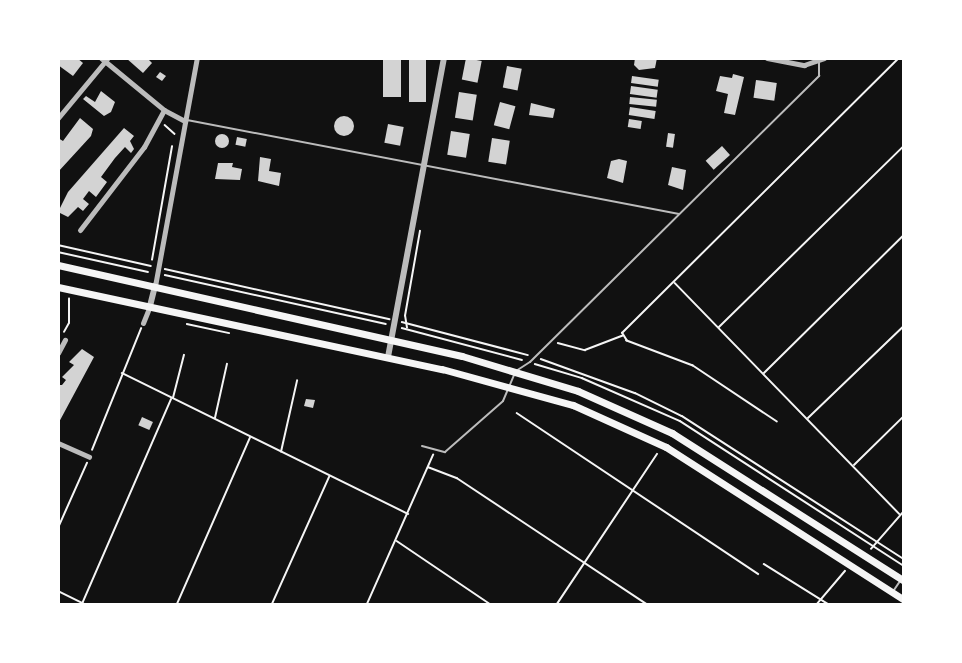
<!DOCTYPE html>
<style>
body{margin:0}
#map{position:relative;width:962px;height:663px;overflow:hidden;background:#111;font-family:Cabin,sans-serif}
div>[style]{position:absolute}
.building>*{inset:0;background:#d3d3d3;transform-origin:0 0}
.round{border-radius:50%}
.path>*{height:1.5px;margin:-0.75px;padding:0 0.75px;transform-origin:0.75px;border-radius:0.75px;background:#f5f5f5}
.service>*{height:2px;margin:-1px;padding:0 1px;transform-origin:1px;border-radius:1px;background:#bcbcbc}
.minor>*{height:5px;margin:-2.5px;padding:0 2.5px;transform-origin:2.5px;border-radius:2.5px;background:#bcbcbc}
.tertiary>*{height:6px;margin:-3px;padding:0 3px;transform-origin:3px;border-radius:3px;background:#bcbcbc}
.secondary>*{height:7px;margin:-3.5px;padding:0 3.5px;transform-origin:3.5px;border-radius:3.5px;background:#f5f5f5}
span{translate:-50% -50%;white-space:nowrap;text-align:center;line-height:1.15;-webkit-text-stroke:6px #fff;paint-order:stroke}
.frame{position:absolute;inset:0;border:60px solid #fff;pointer-events:none}
</style>
<div id="map">
<div class="building">
<i style="clip-path:polygon(58px 58px,77px 58px,83px 63px,73px 76px,58px 65px)"></i>
<i style="clip-path:polygon(126px 58px,147px 58px,152px 63px,143px 73px)"></i>
<i style="left:383px;top:58px;width:18px;height:39px"></i>
<i style="left:409px;top:58px;width:17px;height:44px"></i>
<i style="left:466px;top:58px;width:16px;height:22px;rotate:11deg"></i>
<i style="clip-path:polygon(635px 58px,657px 58px,655px 68px,639px 70px,634px 65px)"></i>
<i style="left:507px;top:66px;width:15px;height:22px;rotate:11deg"></i>
<i style="clip-path:polygon(160px 72px,166px 76px,162px 81px,156px 77px)"></i>
<i style="clip-path:polygon(733px 74px,744px 77px,735px 115px,724px 113px,728px 94px,716px 91px,720px 76px,732px 78px)"></i>
<i style="left:632px;top:76px;width:27px;height:7px;rotate:8deg"></i>
<i style="left:756px;top:80px;width:21px;height:18px;rotate:8deg"></i>
<i style="left:631px;top:86px;width:27px;height:8px;rotate:8deg"></i>
<i style="clip-path:polygon(101px 91px,115px 102px,111px 112px,104px 116px,83px 99px,86px 96px,95px 102px)"></i>
<i style="left:459px;top:92px;width:18px;height:26px;rotate:9deg"></i>
<i style="left:630px;top:97px;width:27px;height:7px;rotate:6deg"></i>
<i style="left:500px;top:102px;width:16px;height:24px;rotate:15deg"></i>
<i style="clip-path:polygon(531px 103px,555px 109px,553px 118px,529px 115px)"></i>
<i style="left:630px;top:107px;width:26px;height:8px;rotate:9deg"></i>
<i class="round" style="left:334px;top:116px;width:20px;height:20px"></i>
<i style="clip-path:polygon(80px 118px,93px 129px,91px 136px,58px 172px,58px 138px,63px 141px)"></i>
<i style="left:629px;top:119px;width:13px;height:8px;rotate:9deg"></i>
<i style="left:388px;top:124px;width:16px;height:19px;rotate:11deg"></i>
<i style="clip-path:polygon(124px 128px,134px 136px,130px 141px,134px 149px,131px 153px,125px 147px,115px 158px,101px 177px,107px 182px,96px 197px,89px 191px,83px 199px,89px 204px,83px 211px,78px 207px,68px 217px,58px 212px,68px 192px)"></i>
<i style="left:451px;top:131px;width:19px;height:24px;rotate:9deg"></i>
<i style="left:668px;top:133px;width:7px;height:14px;rotate:8deg"></i>
<i class="round" style="left:215px;top:134px;width:14px;height:14px"></i>
<i style="left:237px;top:137px;width:10px;height:8px;rotate:11deg"></i>
<i style="left:492px;top:138px;width:18px;height:24px;rotate:9deg"></i>
<i style="left:722px;top:146px;width:12px;height:22px;rotate:48deg"></i>
<i style="clip-path:polygon(260px 157px,271px 159px,269px 171px,281px 173px,279px 186px,258px 181px)"></i>
<i style="clip-path:polygon(619px 159px,627px 161px,623px 183px,607px 178px,611px 161px)"></i>
<i style="clip-path:polygon(218px 163px,233px 163px,232px 167px,242px 169px,240px 180px,215px 179px)"></i>
<i style="clip-path:polygon(672px 167px,686px 170px,683px 190px,668px 185px)"></i>
<i style="clip-path:polygon(82px 349px,94px 357px,58px 424px,58px 385px,62px 385px,66px 380px,62px 377px,74px 365px,69px 362px)"></i>
<i style="clip-path:polygon(306px 399px,315px 400px,313px 408px,304px 406px)"></i>
<i style="left:142px;top:417px;width:12px;height:9px;rotate:24deg"></i>
</div>
<div class="path">
<i style="left:165px;top:125px;width:13px;rotate:42deg"></i>
<i style="left:58px;top:245px;width:95px;rotate:12.7deg"></i>
<i style="left:58px;top:252px;width:92px;rotate:12.5deg"></i>
<i style="left:152px;top:260px;width:115px;rotate:-80deg"></i>
<i style="left:165px;top:269px;width:230px;rotate:12.6deg"></i>
<i style="left:165px;top:275px;width:226px;rotate:12.5deg"></i>
<i style="left:675px;top:283px;width:322px;rotate:45.8deg"></i>
<i style="left:402px;top:322px;width:130px;rotate:14.7deg"></i>
<i style="left:187px;top:324px;width:43px;rotate:12.1deg"></i>
<i style="left:719px;top:327px;width:259px;rotate:-44.4deg"></i>
<i style="left:402px;top:328px;width:124px;rotate:14.9deg"></i>
<i style="left:407px;top:328px;width:12px;rotate:-99deg"></i>
<i style="left:405px;top:316px;width:86px;rotate:-80deg"></i>
<i style="left:64px;top:332px;width:10px;rotate:-61deg"></i>
<i style="left:69px;top:323px;width:24px;rotate:-90deg"></i>
<i style="left:558px;top:343px;width:28px;rotate:15deg"></i>
<i style="left:585px;top:350px;width:40px;rotate:-21deg"></i>
<i style="left:541px;top:359px;width:100px;rotate:19.9deg"></i>
<i style="left:635px;top:393px;width:52px;rotate:26.1deg"></i>
<i style="left:682px;top:416px;width:264px;rotate:32.8deg"></i>
<i style="left:535px;top:364px;width:49px;rotate:16.6deg"></i>
<i style="left:582px;top:378px;width:107px;rotate:23.7deg"></i>
<i style="left:680px;top:421px;width:267px;rotate:32.9deg"></i>
<i style="left:122px;top:373px;width:319px;rotate:26.2deg"></i>
<i style="left:764px;top:373px;width:197px;rotate:-44.6deg"></i>
<i style="left:173px;top:398px;width:44px;rotate:-75.7deg"></i>
<i style="left:517px;top:413px;width:290px;rotate:33.7deg"></i>
<i style="left:215px;top:418px;width:55px;rotate:-77.5deg"></i>
<i style="left:808px;top:418px;width:133px;rotate:-43.8deg"></i>
<i style="left:777px;top:422px;width:101px;rotate:-146.3deg"></i>
<i style="left:693px;top:366px;width:71px;rotate:-159.3deg"></i>
<i style="left:627px;top:341px;width:9px;rotate:-122deg"></i>
<i style="left:622px;top:333px;width:390px;rotate:-44.8deg"></i>
<i style="left:92px;top:450px;width:131px;rotate:-68deg"></i>
<i style="left:281px;top:452px;width:73px;rotate:-77.3deg"></i>
<i style="left:854px;top:465px;width:70px;rotate:-44.4deg"></i>
<i style="left:428px;top:467px;width:31px;rotate:21deg"></i>
<i style="left:457px;top:478px;width:228px;rotate:33.6deg"></i>
<i style="left:58px;top:528px;width:71px;rotate:-66deg"></i>
<i style="left:397px;top:541px;width:112px;rotate:34.1deg"></i>
<i style="left:871px;top:549px;width:50px;rotate:-49deg"></i>
<i style="left:764px;top:564px;width:75px;rotate:32deg"></i>
<i style="left:58px;top:591px;width:30px;rotate:26deg"></i>
<i style="left:82px;top:604px;width:223px;rotate:-66.5deg"></i>
<i style="left:177px;top:604px;width:181px;rotate:-66.3deg"></i>
<i style="left:272px;top:604px;width:139px;rotate:-65.8deg"></i>
<i style="left:367px;top:604px;width:163px;rotate:-66.1deg"></i>
<i style="left:557px;top:604px;width:180px;rotate:-56.3deg"></i>
<i style="left:817px;top:604px;width:43px;rotate:-49.7deg"></i>
</div>
<div class="service">
<i style="left:187px;top:120px;width:501px;rotate:10.82deg"></i>
<i style="left:422px;top:446px;width:24px;rotate:15deg"></i>
<i style="left:445px;top:452px;width:77px;rotate:-41.3deg"></i>
<i style="left:503px;top:401px;width:33px;rotate:-67deg"></i>
<i style="left:516px;top:371px;width:17px;rotate:-33deg"></i>
<i style="left:530px;top:362px;width:407px;rotate:-44.7deg"></i>
<i style="left:819px;top:76px;width:14px;rotate:-90deg"></i>
<i style="left:894px;top:590px;width:18px;rotate:-56deg"></i>
</div>
<div class="minor">
<i style="left:101px;top:58px;width:82px;rotate:39.5deg"></i>
<i style="left:164px;top:110px;width:24px;rotate:28deg"></i>
<i style="left:767px;top:58px;width:38px;rotate:11deg"></i>
<i style="left:804px;top:65px;width:21px;rotate:-19deg"></i>
<i style="left:58px;top:118px;width:77px;rotate:-50.3deg"></i>
<i style="left:80px;top:230px;width:105px;rotate:-52.4deg"></i>
<i style="left:144px;top:147px;width:42px;rotate:-61.6deg"></i>
<i style="left:155px;top:286px;width:232px;rotate:-79.6deg"></i>
<i style="left:143px;top:323px;width:18px;rotate:-68deg"></i>
<i style="left:58px;top:353px;width:15px;rotate:-62deg"></i>
<i style="left:58px;top:443px;width:34px;rotate:24deg"></i>
</div>
<div class="tertiary">
<i style="left:150px;top:306px;width:21px;rotate:-76deg"></i>
<i style="left:388px;top:357px;width:304px;rotate:-79.4deg"></i>
</div>
<div class="secondary">
<i style="left:58px;top:265px;width:414px;rotate:12.7deg"></i>
<i style="left:462px;top:356px;width:121px;rotate:16.8deg"></i>
<i style="left:578px;top:391px;width:103px;rotate:24.1deg"></i>
<i style="left:672px;top:433px;width:275px;rotate:32.5deg"></i>
<i style="left:58px;top:287px;width:393px;rotate:12.1deg"></i>
<i style="left:442px;top:369px;width:136px;rotate:15.4deg"></i>
<i style="left:573px;top:405px;width:102px;rotate:24.3deg"></i>
<i style="left:666px;top:447px;width:283px;rotate:32.7deg"></i>
</div>
<div class="frame"></div>
</div>
